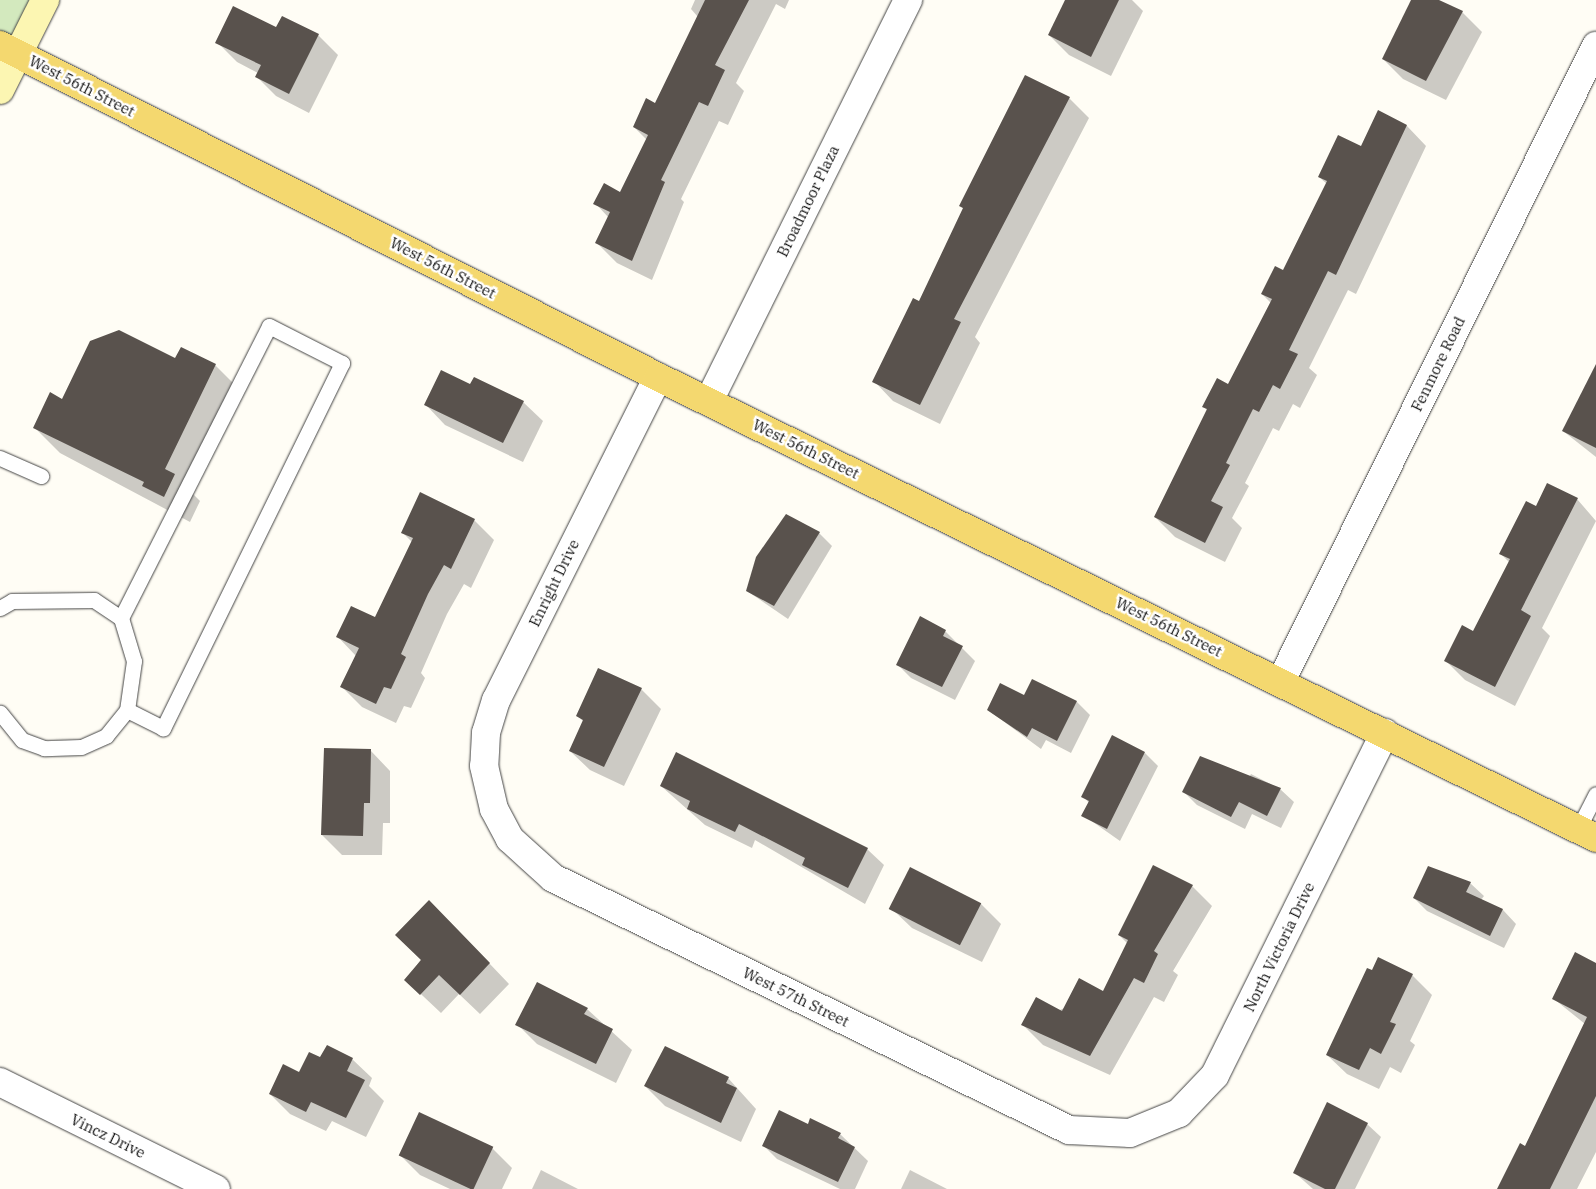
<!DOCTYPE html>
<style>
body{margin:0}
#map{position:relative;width:1596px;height:1189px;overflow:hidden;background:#fffdf5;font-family:"IBM Plex Serif",serif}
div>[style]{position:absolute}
.green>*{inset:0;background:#d3e9be}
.shadow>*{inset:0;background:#0003}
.building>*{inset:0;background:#59524d;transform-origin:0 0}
.roads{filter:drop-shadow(0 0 1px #444) drop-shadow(0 0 1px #444)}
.lane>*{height:15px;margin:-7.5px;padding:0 7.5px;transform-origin:7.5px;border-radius:7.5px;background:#fff}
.street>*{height:28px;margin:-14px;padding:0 14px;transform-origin:14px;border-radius:14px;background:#fff}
.secondary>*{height:28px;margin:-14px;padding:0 14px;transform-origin:14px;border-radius:14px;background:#fcf6b2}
.primary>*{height:28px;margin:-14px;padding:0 14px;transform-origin:14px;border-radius:14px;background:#f4d86f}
span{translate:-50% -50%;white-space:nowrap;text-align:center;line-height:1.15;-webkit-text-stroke:5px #fff;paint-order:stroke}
.street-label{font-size:15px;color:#111}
</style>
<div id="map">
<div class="green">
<i style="clip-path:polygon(0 0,45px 0,18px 54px,0 45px)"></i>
</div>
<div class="shadow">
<i style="clip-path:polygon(695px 0,789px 0,785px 9px,776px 4px,736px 83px,744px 91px,728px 125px,719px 121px,681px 199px,684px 202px,652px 280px,617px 263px,597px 243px,609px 218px,595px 203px,621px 193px,647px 140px,634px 127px,656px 104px,698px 17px,691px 9px)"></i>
<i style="clip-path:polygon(1067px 0,1132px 0,1143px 11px,1111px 76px,1069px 55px,1049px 35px)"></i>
<i style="clip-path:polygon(1412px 0,1436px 0,1462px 12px,1482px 32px,1446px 100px,1403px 79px,1383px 59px)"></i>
<i style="clip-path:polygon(277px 29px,318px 35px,338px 55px,309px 113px,276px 96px,256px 76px,258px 73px,237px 62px,217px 42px)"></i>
<i style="clip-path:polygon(1069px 98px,1089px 118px,975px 337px,980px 343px,940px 424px,893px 401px,874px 381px,920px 303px,964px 209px,961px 206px)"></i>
<i style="clip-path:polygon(1379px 112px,1407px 126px,1426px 146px,1356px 294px,1348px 290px,1309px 368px,1317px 375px,1300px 408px,1293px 404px,1279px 431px,1273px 428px,1245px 483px,1249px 486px,1232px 518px,1242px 528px,1225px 562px,1175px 537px,1155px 517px,1208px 411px,1203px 406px,1229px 386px,1271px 303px,1262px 294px,1284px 272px,1327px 184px,1319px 177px,1361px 148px)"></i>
<i style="clip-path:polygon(181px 349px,215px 365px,241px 391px,192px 493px,200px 501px,190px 522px,60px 453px,34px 427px,62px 400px,176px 359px)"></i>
<i style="clip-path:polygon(1596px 374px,1596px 457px,1563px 431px)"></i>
<i style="clip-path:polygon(471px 386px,523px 402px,543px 421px,523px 462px,445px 425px,426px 405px)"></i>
<i style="clip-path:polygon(1577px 499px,1596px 521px,1542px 628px,1550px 636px,1515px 706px,1465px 680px,1445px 660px,1473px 633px,1510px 563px,1500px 553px,1537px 508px)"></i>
<i style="clip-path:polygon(474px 520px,494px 540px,471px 588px,464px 584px,447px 614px,421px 673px,425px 678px,411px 708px,404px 706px,396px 723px,362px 707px,342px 687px,356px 656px,338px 637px,375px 618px,412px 542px,402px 532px)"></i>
<i style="clip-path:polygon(819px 533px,832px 546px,788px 619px,747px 591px)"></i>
<i style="clip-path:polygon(945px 631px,975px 661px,955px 700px,911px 678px,898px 665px)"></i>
<i style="clip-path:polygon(641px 689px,661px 709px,624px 786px,590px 770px,570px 751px,584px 722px,578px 716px)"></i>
<i style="clip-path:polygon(1077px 702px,1090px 715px,1071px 753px,1046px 740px,1041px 749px,988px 710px)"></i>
<i style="clip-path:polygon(371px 751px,390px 771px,390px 823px,383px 823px,382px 855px,342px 855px,322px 835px)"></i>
<i style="clip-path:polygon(1145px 753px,1158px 766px,1120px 841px,1083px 815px,1089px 803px,1083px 796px)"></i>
<i style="clip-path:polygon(1251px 774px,1280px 789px,1294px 802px,1281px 828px,1252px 814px,1245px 829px,1197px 805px,1184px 792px,1248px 779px)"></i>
<i style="clip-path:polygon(661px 786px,867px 849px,884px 865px,865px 904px,755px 840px,752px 848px,705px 825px)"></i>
<i style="clip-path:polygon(1470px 883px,1484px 896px,1481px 900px,1503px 910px,1516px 924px,1504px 948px,1427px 911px,1414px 898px)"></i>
<i style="clip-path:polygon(1192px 886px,1212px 906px,1173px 971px,1178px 975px,1164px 1002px,1154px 997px,1110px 1075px,1043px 1045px,1023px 1025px,1104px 992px,1128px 944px,1119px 935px)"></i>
<i style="clip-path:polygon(981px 904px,1001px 924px,982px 962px,912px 928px,892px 909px)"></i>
<i style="clip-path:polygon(449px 921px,509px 984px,480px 1014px,459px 994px,441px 1013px,406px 980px)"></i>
<i style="clip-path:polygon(1596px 964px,1596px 1152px,1577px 1189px,1499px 1189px,1525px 1147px,1585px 1024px,1554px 999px)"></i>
<i style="clip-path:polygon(1412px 975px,1432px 995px,1410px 1041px,1415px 1045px,1401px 1073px,1390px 1067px,1379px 1089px,1347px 1074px,1327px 1055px)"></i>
<i style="clip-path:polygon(587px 1009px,632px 1050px,616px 1083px,537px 1044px,517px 1024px)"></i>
<i style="clip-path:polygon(321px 1059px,352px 1059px,372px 1078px,369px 1086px,384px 1101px,366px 1137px,332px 1121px,326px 1131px,290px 1114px,270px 1094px)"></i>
<i style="clip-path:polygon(728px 1078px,756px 1109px,741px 1142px,665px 1106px,645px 1086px)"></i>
<i style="clip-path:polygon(1367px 1124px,1381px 1137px,1355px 1189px,1313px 1189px,1295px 1173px)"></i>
<i style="clip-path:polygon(808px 1126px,840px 1134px,868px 1161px,855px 1189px,840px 1189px,777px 1159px,763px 1145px)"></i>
<i style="clip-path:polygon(492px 1148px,512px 1168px,502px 1189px,450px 1189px,420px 1175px,400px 1155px)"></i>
<i style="clip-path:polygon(541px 1170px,578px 1189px,532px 1189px)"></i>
<i style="clip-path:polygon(910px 1170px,947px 1189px,901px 1189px)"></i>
</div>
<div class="building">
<i style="clip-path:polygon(705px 0,749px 0,715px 65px,725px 70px,708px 106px,699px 102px,661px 180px,665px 182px,632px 261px,595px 243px,610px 212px,593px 204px,604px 183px,620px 192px,648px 135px,633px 127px,646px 98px,655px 103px)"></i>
<i style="clip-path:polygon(1065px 0,1119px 0,1091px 57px,1048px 35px)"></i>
<i style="clip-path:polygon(1411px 0,1439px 0,1463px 11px,1426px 81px,1382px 59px)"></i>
<i style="clip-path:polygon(233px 6px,276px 27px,282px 16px,319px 34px,289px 94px,255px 77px,261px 65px,215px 43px)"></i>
<i style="clip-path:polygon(1025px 75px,1070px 97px,954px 319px,961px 322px,920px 405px,872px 382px,913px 298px,919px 301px,963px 208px,959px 206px)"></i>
<i style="clip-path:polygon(1378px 110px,1407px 125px,1336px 275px,1328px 271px,1289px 350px,1298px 354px,1280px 389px,1273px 385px,1259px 412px,1253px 409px,1226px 463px,1230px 465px,1211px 501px,1223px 507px,1205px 543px,1154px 517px,1207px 409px,1202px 407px,1217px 378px,1228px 384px,1272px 299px,1261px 294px,1275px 266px,1283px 270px,1327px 181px,1318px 177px,1338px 135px,1361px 146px)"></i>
<i style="clip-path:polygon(119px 330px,175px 358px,181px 347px,216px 364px,165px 469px,175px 474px,164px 497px,142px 486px,144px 482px,33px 428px,50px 392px,62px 399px,90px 341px)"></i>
<i style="clip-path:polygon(1596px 364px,1596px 448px,1562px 431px)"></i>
<i style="clip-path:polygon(441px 370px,470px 384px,474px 377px,524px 401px,503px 443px,424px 405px)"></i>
<i style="clip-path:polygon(1547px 483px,1578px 498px,1521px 610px,1531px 616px,1495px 687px,1444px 661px,1462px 625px,1473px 631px,1510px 559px,1499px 554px,1526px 501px,1536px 506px)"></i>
<i style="clip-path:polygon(420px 492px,475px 519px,451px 569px,444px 565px,428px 594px,401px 654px,406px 657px,391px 689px,384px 687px,376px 704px,340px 687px,359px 648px,336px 637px,351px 606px,375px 617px,413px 538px,401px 533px)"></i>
<i style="clip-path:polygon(786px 514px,820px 532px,774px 606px,746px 591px,756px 557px)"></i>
<i style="clip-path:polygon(920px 616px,946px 630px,943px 636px,963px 646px,942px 687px,896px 665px)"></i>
<i style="clip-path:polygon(598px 668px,642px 688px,604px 767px,569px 751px,583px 720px,576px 716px)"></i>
<i style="clip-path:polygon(1032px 679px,1077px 701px,1057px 741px,1032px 728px,1027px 737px,987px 710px,1000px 683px,1024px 695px)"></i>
<i style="clip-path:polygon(1112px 735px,1145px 752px,1107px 829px,1081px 816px,1089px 801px,1081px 797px)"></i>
<i style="clip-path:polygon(324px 748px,371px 749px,370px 803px,364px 803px,363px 836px,321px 835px)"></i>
<i style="clip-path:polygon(676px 752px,868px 848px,848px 888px,802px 865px,805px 858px,739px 824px,735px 832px,687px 809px,690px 801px,660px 786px)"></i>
<i style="clip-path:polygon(1200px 756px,1281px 788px,1267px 816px,1239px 802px,1231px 817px,1182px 792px)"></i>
<i style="clip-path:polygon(1153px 865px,1193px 885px,1154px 951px,1158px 954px,1144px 983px,1134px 978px,1090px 1056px,1021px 1025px,1036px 997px,1062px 1011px,1079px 978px,1103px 991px,1128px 940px,1118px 935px)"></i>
<i style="clip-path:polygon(1428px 866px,1471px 882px,1466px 892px,1503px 909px,1490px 936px,1413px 898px)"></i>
<i style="left:910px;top:867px;width:80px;height:47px;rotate:27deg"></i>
<i style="clip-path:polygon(429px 900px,490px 963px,460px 995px,439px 975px,420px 995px,404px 980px,421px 960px,395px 935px)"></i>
<i style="clip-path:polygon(1575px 952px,1596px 963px,1596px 1096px,1550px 1189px,1497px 1189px,1520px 1143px,1525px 1146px,1587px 1017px,1552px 999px)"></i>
<i style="clip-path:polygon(1378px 957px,1413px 974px,1390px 1022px,1396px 1024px,1381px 1054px,1370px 1048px,1359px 1070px,1326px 1055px,1367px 968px,1372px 970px)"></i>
<i style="clip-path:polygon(537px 982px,588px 1008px,584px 1014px,613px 1029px,596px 1064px,515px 1025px)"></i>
<i style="clip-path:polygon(327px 1045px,353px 1058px,347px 1071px,365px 1080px,346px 1118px,311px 1102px,306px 1112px,269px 1094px,283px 1064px,299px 1072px,309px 1052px,320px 1057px)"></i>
<i style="clip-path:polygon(665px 1046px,729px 1077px,726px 1083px,737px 1088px,721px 1123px,644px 1086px)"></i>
<i style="clip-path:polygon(1327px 1102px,1368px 1123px,1335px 1189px,1325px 1189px,1293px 1173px)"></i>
<i style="clip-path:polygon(779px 1110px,808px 1124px,810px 1118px,841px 1133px,838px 1138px,855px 1147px,838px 1182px,762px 1146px)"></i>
<i style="left:419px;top:1112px;width:82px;height:48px;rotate:25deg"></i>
</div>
<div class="roads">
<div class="lane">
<i style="left:0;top:458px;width:45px;rotate:23.7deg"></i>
<i style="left:0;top:608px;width:14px;rotate:-30deg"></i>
<i style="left:12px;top:601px;width:82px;rotate:-0.7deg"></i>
<i style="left:94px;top:600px;width:32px;rotate:34deg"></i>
<i style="left:121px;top:618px;width:45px;rotate:73.2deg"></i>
<i style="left:134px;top:661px;width:49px;rotate:98.1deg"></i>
<i style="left:127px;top:710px;width:33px;rotate:129deg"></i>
<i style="left:106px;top:736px;width:27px;rotate:156deg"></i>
<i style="left:81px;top:747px;width:37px;rotate:178deg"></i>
<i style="left:44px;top:748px;width:23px;rotate:-160deg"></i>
<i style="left:22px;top:740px;width:35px;rotate:-129deg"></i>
<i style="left:121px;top:618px;width:327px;rotate:-63.1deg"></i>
<i style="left:269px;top:326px;width:82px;rotate:26.9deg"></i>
<i style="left:342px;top:363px;width:407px;rotate:116.1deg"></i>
<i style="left:163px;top:728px;width:40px;rotate:-153.4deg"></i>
<i style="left:1578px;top:829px;width:39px;rotate:-63deg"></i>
</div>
<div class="street">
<i style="left:658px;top:377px;width:361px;rotate:116.6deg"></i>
<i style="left:496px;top:700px;width:34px;rotate:107deg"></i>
<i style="left:486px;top:733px;width:33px;rotate:93deg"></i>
<i style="left:484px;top:766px;width:44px;rotate:76.9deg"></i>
<i style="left:494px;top:809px;width:34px;rotate:62deg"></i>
<i style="left:510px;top:839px;width:58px;rotate:42.2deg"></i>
<i style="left:553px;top:878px;width:574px;rotate:26.03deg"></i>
<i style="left:1069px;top:1130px;width:61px;rotate:2.8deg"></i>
<i style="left:1130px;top:1133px;width:53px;rotate:-22.2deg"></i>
<i style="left:1179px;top:1113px;width:52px;rotate:-46.5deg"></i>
<i style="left:1215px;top:1075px;width:382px;rotate:-63.6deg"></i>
<i style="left:709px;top:401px;width:448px;rotate:-63.6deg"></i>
<i style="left:1281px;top:681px;width:709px;rotate:-63.62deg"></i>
<i style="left:0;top:1082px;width:241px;rotate:26.4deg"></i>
</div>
<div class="secondary">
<i style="left:0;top:90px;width:101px;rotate:-63.4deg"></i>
</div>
<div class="primary">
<i style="left:0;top:45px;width:737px;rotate:26.77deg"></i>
<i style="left:658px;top:377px;width:1045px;rotate:26.17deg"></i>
</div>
</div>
<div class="street-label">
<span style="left:82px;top:86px;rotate:27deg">West 56th Street</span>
<span style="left:808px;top:201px;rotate:-64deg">Broadmoor Plaza</span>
<span style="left:443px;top:268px;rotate:27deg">West 56th Street</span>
<span style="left:1438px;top:364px;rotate:-64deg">Fenmore Road</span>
<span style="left:806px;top:449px;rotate:26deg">West 56th Street</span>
<span style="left:554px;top:583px;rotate:-64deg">Enright Drive</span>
<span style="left:1169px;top:627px;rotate:26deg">West 56th Street</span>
<span style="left:1279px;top:947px;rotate:-64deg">North Victoria Drive</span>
<span style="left:796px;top:997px;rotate:26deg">West 57th Street</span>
<span style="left:108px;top:1136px;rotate:26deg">Vincz Drive</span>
</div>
</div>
